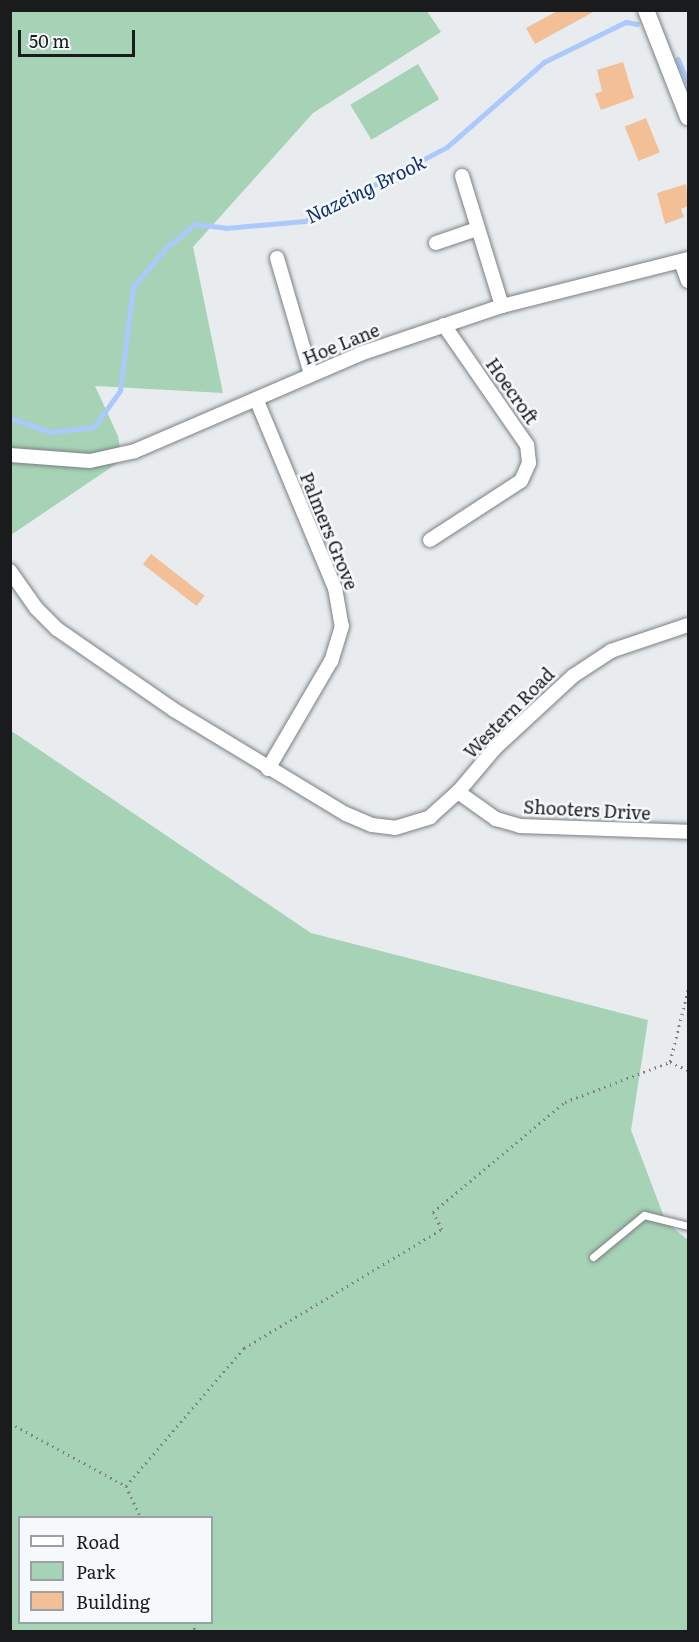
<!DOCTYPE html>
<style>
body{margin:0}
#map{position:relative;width:699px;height:1642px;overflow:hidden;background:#e8ecef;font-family:Literata,serif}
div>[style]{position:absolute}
.green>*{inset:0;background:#a6d3b5;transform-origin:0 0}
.stream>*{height:4.5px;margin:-2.25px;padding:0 2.25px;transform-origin:2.25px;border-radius:2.25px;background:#abc9fd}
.building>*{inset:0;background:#f3bf97;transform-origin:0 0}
.path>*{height:3px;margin-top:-1.5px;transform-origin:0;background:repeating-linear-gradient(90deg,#7e8083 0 1.5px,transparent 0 6px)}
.roads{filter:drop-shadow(0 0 2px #7c8083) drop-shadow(0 0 2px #7c8083)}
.service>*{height:7px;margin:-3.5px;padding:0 3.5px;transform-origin:3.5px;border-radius:3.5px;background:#fff}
.minor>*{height:14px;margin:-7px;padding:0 7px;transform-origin:7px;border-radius:7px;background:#fff}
.tertiary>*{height:16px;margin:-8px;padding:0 8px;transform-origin:8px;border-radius:8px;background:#fff}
span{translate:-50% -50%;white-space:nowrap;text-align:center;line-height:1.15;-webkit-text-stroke:5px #f5f9fc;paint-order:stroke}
.street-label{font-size:18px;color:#1a1b1d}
.water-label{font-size:20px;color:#102f6b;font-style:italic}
.frame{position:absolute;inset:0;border:12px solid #1a1b1d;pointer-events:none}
.legend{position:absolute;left:18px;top:1516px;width:195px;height:108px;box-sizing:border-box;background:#f5f9fc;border:2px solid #9da0a3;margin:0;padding:8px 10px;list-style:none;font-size:18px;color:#1a1b1d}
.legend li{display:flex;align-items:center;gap:12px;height:30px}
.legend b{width:30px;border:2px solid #9da0a3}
.scale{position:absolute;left:18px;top:30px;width:117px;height:27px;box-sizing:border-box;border:3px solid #1a1b1d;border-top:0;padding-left:8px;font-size:18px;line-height:21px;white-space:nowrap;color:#1a1b1d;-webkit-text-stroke:4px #f5f9fc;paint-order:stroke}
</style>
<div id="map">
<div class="green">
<i style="clip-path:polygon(11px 11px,427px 11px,441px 32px,313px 113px,193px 247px,223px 393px,95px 386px,118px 436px,122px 460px,11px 535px)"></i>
<i style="left:418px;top:64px;width:41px;height:79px;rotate:59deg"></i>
<i style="clip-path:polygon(evenodd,10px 730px,311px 933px,648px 1020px,631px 1130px,666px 1222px,688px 1240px,688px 1631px,11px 1631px,10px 730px,20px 1518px,212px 1518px,212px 1622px,20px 1622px,20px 1518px)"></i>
</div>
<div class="stream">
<i style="left:678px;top:59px;width:24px;rotate:66deg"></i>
<i style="left:10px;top:418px;width:43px;rotate:18.9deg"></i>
<i style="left:51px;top:432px;width:43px;rotate:-6.6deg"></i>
<i style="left:94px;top:427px;width:44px;rotate:-54.2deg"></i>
<i style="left:120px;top:391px;width:105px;rotate:-82.9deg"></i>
<i style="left:133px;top:287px;width:50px;rotate:-49.9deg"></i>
<i style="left:165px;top:249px;width:39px;rotate:-40deg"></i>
<i style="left:195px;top:224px;width:31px;rotate:7deg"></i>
<i style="left:226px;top:228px;width:79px;rotate:-5.1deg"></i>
<i style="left:305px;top:221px;width:160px;rotate:-27.5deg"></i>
<i style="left:447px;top:147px;width:129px;rotate:-41.2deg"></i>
<i style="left:544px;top:62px;width:91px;rotate:-26deg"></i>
<i style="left:626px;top:22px;width:11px;rotate:10deg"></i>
</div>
<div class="building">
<i style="clip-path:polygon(559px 10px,597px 10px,535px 44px,526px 28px)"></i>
<i style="clip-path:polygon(623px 62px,634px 98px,601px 110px,595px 94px,602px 91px,597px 70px)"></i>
<i style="left:646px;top:118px;width:37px;height:23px;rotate:68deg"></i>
<i style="clip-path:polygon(686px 184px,688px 206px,681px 209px,684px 217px,665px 224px,657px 193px)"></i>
<i style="left:151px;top:554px;width:68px;height:13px;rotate:38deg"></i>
</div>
<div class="path">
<i style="left:688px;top:990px;width:74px;rotate:104deg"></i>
<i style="left:670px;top:1062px;width:20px;rotate:24deg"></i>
<i style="left:10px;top:1423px;width:132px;rotate:28.5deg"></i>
<i style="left:126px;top:1486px;width:35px;rotate:65deg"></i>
<i style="left:126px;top:1486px;width:182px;rotate:-49.5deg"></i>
<i style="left:244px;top:1348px;width:231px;rotate:-31deg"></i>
<i style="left:442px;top:1229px;width:19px;rotate:-118deg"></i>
<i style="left:433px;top:1212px;width:172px;rotate:-39.8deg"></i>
<i style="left:565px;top:1102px;width:112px;rotate:-20.9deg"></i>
<i style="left:192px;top:1622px;width:11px;rotate:68deg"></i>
</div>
<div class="roads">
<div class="service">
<i style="left:593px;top:1257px;width:66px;rotate:-39.5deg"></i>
<i style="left:644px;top:1215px;width:45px;rotate:14deg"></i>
</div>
<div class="minor">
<i style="left:462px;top:176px;width:136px;rotate:72.9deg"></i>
<i style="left:436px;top:243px;width:43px;rotate:-18.9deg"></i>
<i style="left:277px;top:258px;width:121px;rotate:73.7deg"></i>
<i style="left:681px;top:262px;width:20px;rotate:70deg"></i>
<i style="left:257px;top:401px;width:203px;rotate:67.4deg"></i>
<i style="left:335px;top:588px;width:39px;rotate:80deg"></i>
<i style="left:342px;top:626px;width:37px;rotate:107deg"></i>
<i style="left:331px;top:661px;width:125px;rotate:120.3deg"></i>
<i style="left:10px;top:455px;width:80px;rotate:4.3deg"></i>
<i style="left:90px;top:461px;width:46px;rotate:-12.5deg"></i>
<i style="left:135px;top:451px;width:245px;rotate:-23.3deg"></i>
<i style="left:360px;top:354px;width:150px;rotate:-18.7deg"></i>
<i style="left:502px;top:306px;width:192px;rotate:-14.2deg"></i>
<i style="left:430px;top:540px;width:108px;rotate:-33deg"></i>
<i style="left:521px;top:481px;width:20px;rotate:-66deg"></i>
<i style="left:529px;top:463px;width:18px;rotate:-96deg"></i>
<i style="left:527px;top:445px;width:146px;rotate:-124.7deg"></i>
<i style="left:10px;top:571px;width:45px;rotate:54.9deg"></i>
<i style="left:36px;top:608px;width:30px;rotate:45deg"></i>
<i style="left:57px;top:629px;width:142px;rotate:34.7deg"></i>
<i style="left:174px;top:710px;width:201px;rotate:31.2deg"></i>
<i style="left:346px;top:814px;width:28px;rotate:23deg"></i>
<i style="left:372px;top:825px;width:23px;rotate:7deg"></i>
<i style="left:395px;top:828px;width:37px;rotate:-17deg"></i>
<i style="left:430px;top:817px;width:38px;rotate:-42deg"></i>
<i style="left:458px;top:792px;width:57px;rotate:-49.9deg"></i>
<i style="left:495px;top:748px;width:106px;rotate:-42.7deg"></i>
<i style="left:573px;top:676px;width:45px;rotate:-33.3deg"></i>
<i style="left:611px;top:651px;width:81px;rotate:-18.7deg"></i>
<i style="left:458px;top:792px;width:47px;rotate:35.4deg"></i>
<i style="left:496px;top:819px;width:25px;rotate:16deg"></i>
<i style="left:520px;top:826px;width:168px;rotate:2deg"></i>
</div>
<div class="tertiary">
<i style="left:646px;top:10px;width:115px;rotate:68.6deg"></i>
</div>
</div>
<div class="street-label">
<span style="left:341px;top:344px;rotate:-22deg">Hoe Lane</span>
<span style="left:512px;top:391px;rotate:55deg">Hoecroft</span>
<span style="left:329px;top:531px;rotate:68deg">Palmers Grove</span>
<span style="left:509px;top:713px;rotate:-45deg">Western Road</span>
<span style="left:587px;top:810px;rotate:3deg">Shooters Drive</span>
</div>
<div class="water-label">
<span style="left:365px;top:188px;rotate:-26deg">Nazeing Brook</span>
</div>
<div class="frame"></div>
<ul class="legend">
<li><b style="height:8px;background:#fff"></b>Road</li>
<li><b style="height:16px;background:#a6d3b5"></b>Park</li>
<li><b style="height:16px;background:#f3bf97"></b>Building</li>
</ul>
<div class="scale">50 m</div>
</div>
